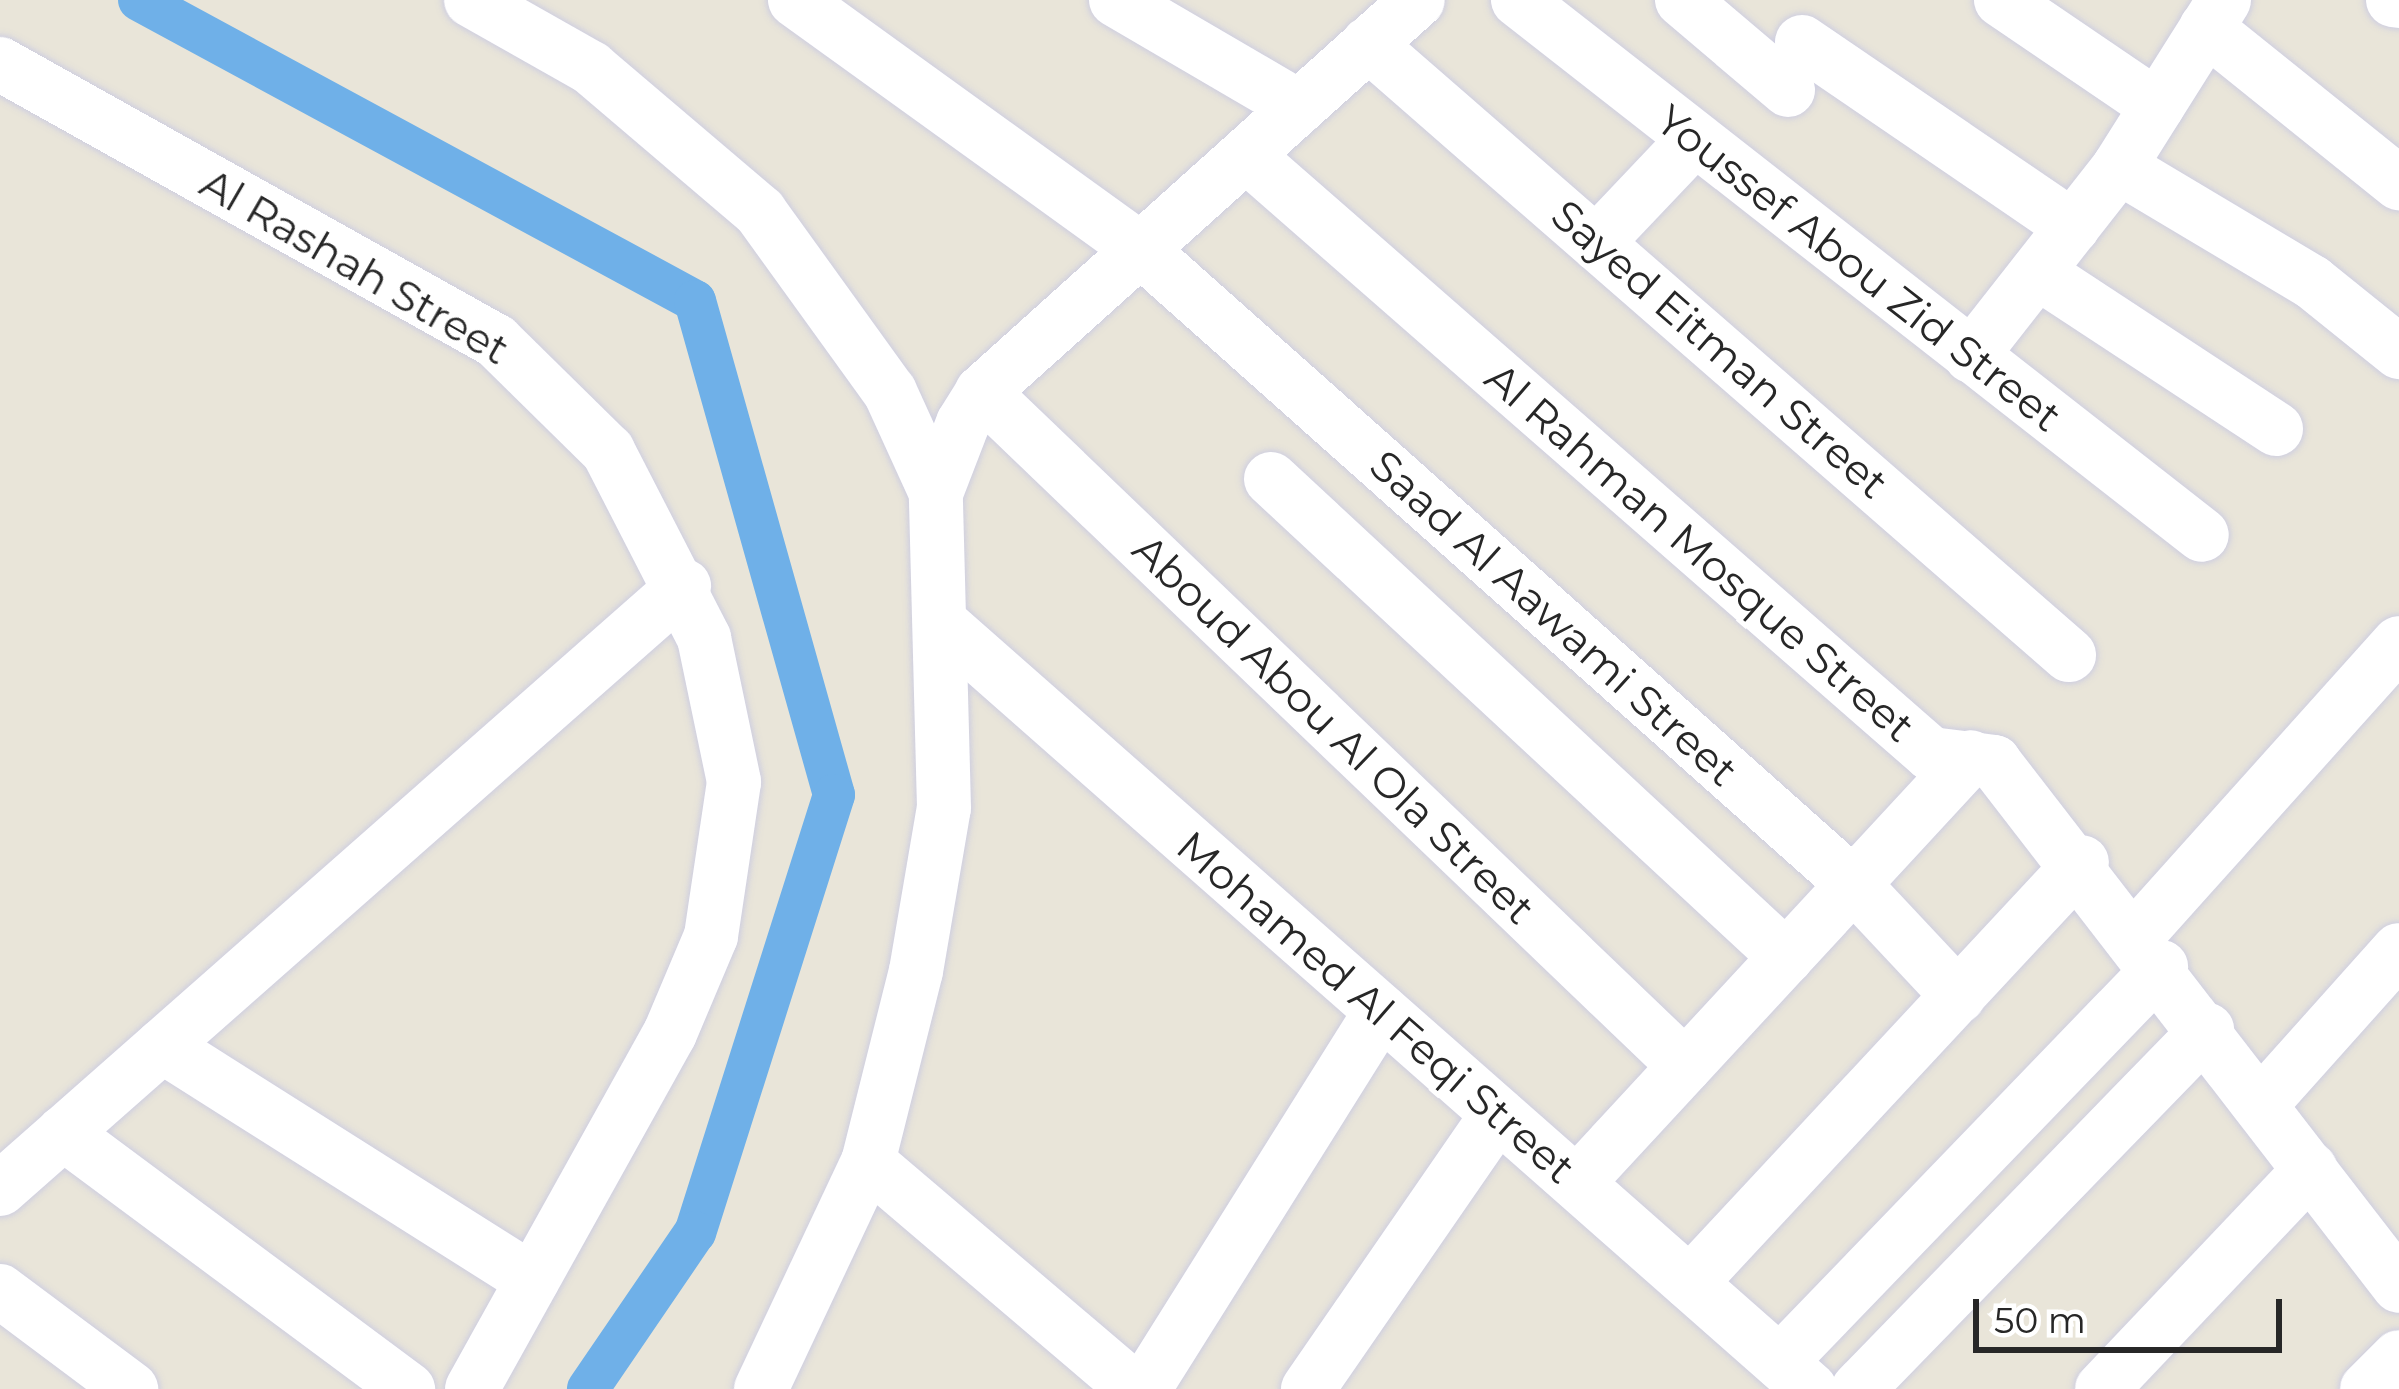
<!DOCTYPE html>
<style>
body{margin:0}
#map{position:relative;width:2399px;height:1389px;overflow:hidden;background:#e9e5d9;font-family:Montserrat,sans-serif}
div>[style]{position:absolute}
.canal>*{height:42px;margin:-21px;padding:0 21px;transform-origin:21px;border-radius:21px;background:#6fb0e8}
.roads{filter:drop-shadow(0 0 3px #cecee0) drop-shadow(0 0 3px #cecee0)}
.minor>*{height:54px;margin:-27px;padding:0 27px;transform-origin:27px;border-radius:27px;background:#fff}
span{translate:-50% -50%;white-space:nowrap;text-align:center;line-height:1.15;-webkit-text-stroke:10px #fff;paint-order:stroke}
.street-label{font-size:42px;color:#272727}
.scale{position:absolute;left:1973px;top:1299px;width:309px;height:54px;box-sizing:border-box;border:6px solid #272727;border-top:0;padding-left:15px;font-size:36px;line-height:42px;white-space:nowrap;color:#272727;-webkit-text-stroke:9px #fff;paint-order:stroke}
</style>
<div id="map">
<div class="canal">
<i style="left:139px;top:0;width:632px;rotate:28.43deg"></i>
<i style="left:695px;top:301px;width:513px;rotate:74.28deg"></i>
<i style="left:834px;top:795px;width:459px;rotate:107.6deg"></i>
<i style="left:695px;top:1232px;width:190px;rotate:124.3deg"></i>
</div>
<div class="roads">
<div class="minor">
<i style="left:471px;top:0;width:138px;rotate:29.5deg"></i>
<i style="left:591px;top:68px;width:222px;rotate:40.4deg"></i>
<i style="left:760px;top:212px;width:222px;rotate:54.2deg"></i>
<i style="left:890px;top:392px;width:111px;rotate:65.5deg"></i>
<i style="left:795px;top:0;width:427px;rotate:35.8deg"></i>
<i style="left:1141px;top:250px;width:953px;rotate:41.68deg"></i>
<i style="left:1853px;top:884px;width:154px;rotate:46.8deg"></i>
<i style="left:1116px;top:0;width:212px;rotate:30.3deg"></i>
<i style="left:1518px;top:0;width:868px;rotate:38.03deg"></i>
<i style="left:1682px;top:0;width:139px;rotate:40.3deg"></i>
<i style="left:2001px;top:0;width:189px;rotate:34.2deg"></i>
<i style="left:2393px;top:0;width:6px;rotate:9deg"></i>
<i style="left:2206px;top:28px;width:248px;rotate:38.8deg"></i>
<i style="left:1802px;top:42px;width:328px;rotate:34.3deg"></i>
<i style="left:1368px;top:44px;width:930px;rotate:41.08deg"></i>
<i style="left:0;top:64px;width:568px;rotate:29.18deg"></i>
<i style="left:496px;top:341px;width:157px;rotate:44.5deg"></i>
<i style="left:608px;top:451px;width:210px;rotate:62.8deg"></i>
<i style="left:704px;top:638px;width:147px;rotate:78.2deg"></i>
<i style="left:734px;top:782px;width:156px;rotate:98.5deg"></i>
<i style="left:711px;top:936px;width:105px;rotate:112.9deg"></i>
<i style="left:670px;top:1033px;width:407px;rotate:119.1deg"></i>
<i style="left:1246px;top:155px;width:910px;rotate:41.17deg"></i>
<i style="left:1931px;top:754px;width:64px;rotate:7.2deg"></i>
<i style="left:1994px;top:762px;width:662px;rotate:52.3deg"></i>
<i style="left:2119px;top:167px;width:225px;rotate:30.8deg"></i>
<i style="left:2312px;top:282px;width:112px;rotate:38.8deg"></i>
<i style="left:1598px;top:241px;width:139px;rotate:-46.5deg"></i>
<i style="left:2037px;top:272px;width:286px;rotate:33.3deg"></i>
<i style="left:1971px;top:356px;width:240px;rotate:-51.9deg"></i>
<i style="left:2119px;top:167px;width:197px;rotate:-57.8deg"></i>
<i style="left:982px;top:392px;width:974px;rotate:43.79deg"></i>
<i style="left:1271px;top:479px;width:703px;rotate:42.87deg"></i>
<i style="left:942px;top:624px;width:1157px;rotate:41.39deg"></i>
<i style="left:2137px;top:935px;width:392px;rotate:-48.1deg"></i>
<i style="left:162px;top:1046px;width:438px;rotate:32.3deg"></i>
<i style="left:2262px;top:1103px;width:205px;rotate:-48.2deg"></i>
<i style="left:63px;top:1133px;width:430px;rotate:36.6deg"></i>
<i style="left:868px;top:1162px;width:350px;rotate:40.4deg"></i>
<i style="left:1577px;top:1183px;width:580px;rotate:-47.23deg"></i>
<i style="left:0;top:1189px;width:912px;rotate:-41.4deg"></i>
<i style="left:1690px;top:1283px;width:575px;rotate:-47.04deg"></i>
<i style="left:0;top:1291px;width:164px;rotate:36.8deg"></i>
<i style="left:1780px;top:1362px;width:549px;rotate:-46.03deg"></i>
<i style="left:761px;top:1389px;width:251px;rotate:-64.8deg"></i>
<i style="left:868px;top:1162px;width:197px;rotate:-75.9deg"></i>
<i style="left:916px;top:971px;width:165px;rotate:-80.3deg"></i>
<i style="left:944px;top:808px;width:315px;rotate:-91.5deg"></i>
<i style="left:936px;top:493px;width:75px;rotate:-68.9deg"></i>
<i style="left:963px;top:423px;width:36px;rotate:-58deg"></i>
<i style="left:982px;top:392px;width:586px;rotate:-41.96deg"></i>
<i style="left:1144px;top:1389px;width:446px;rotate:-57.9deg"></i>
<i style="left:1308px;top:1389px;width:334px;rotate:-55.4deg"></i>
<i style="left:1858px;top:1389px;width:501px;rotate:-45.81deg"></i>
<i style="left:2102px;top:1389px;width:303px;rotate:-46.5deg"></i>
<i style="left:2367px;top:1389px;width:45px;rotate:-45deg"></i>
</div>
</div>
<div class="street-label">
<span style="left:355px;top:266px;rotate:30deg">Al Rashah Street</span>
<span style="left:1859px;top:268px;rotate:38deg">Youssef Abou Zid Street</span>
<span style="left:1720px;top:349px;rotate:41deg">Sayed Eitman Street</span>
<span style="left:1700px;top:552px;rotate:41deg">Al Rahman Mosque Street</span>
<span style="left:1554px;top:618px;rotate:42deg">Saad Al Aawami Street</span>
<span style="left:1334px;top:729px;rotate:44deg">Aboud Abou Al Ola Street</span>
<span style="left:1376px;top:1007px;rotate:41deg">Mohamed Al Feqi Street</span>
</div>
<div class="scale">50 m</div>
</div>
